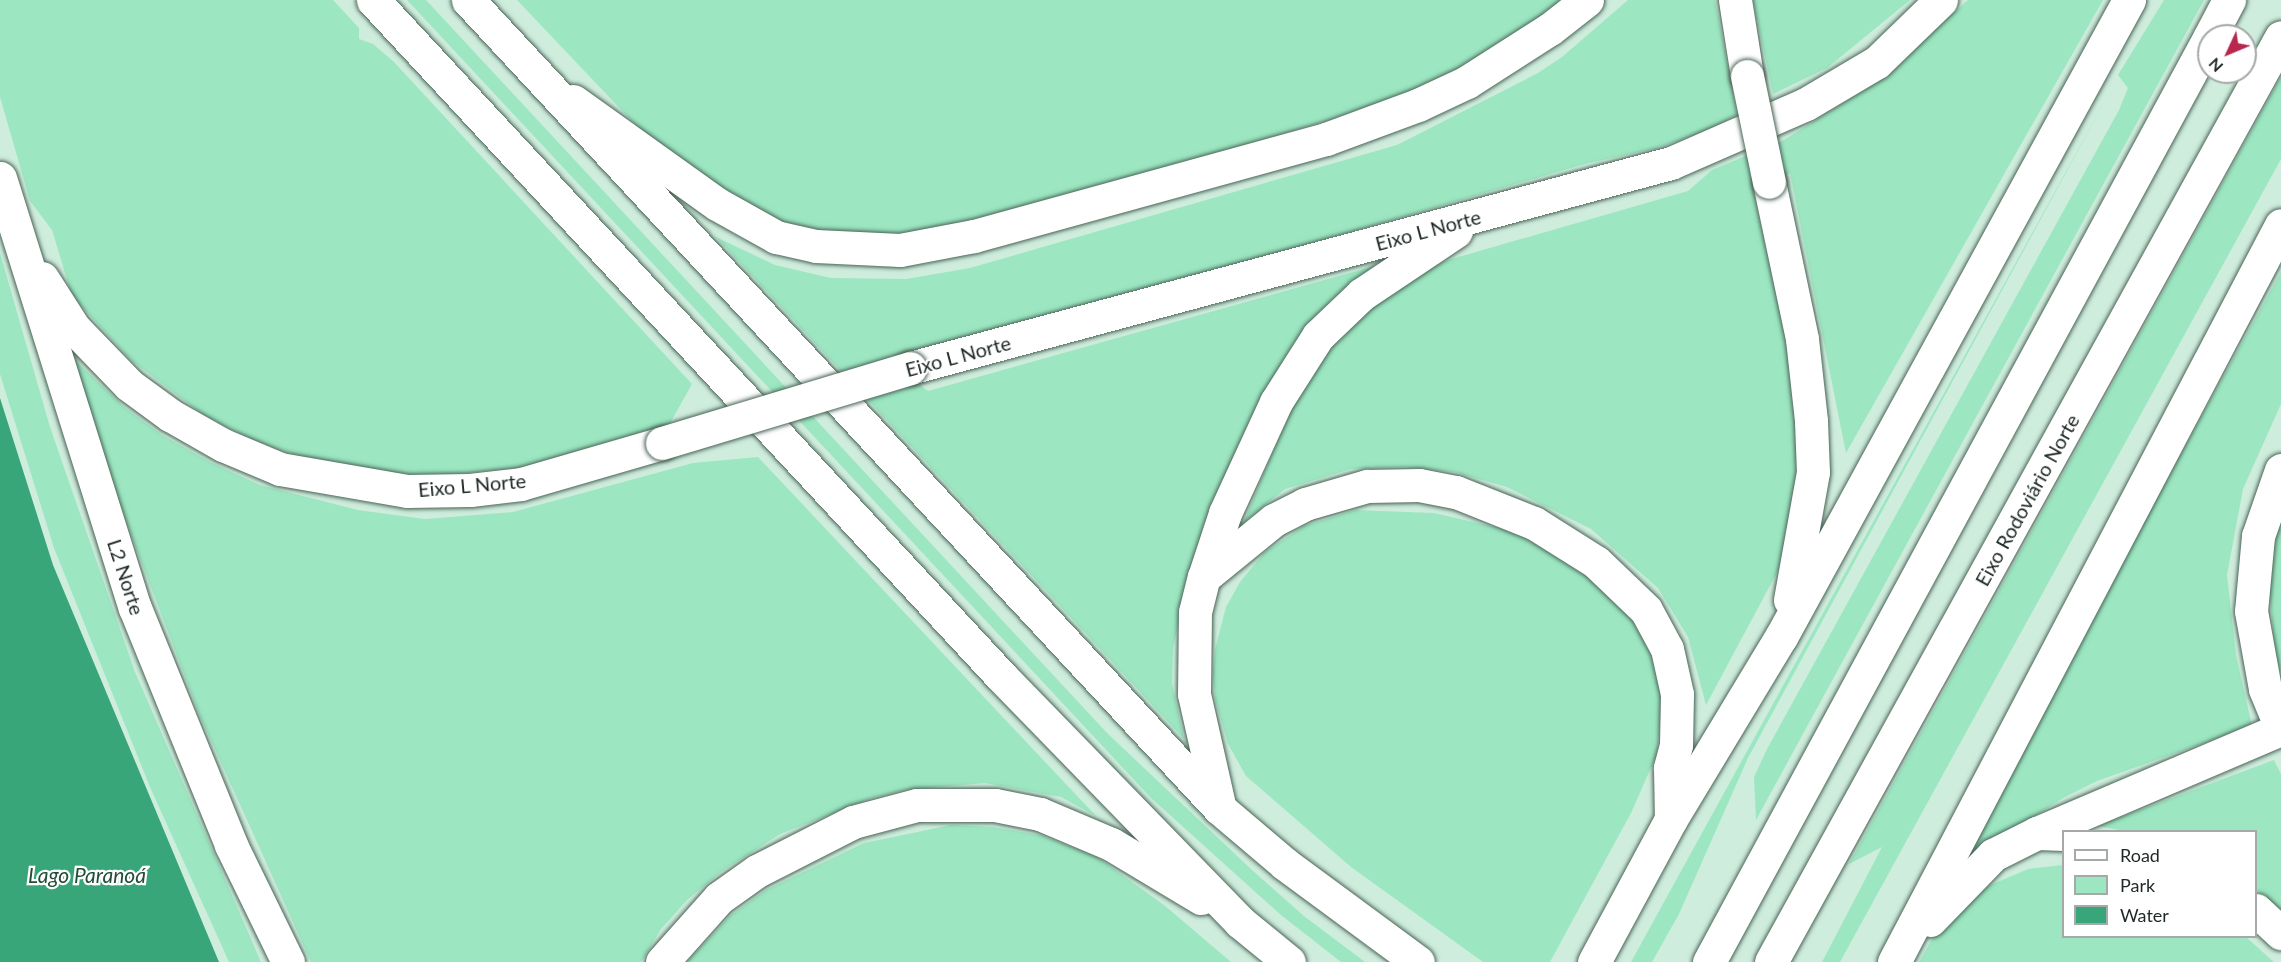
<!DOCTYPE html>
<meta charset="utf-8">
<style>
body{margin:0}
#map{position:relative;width:2281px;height:962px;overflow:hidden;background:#cfeddd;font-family:Lato,sans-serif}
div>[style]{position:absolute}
.green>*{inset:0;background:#9ce7c2}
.water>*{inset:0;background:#39a679}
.roads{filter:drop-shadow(0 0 2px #4a6457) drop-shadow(0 0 2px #4a6457)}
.primary>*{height:33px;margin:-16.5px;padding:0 16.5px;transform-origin:16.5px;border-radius:16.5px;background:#fff}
.highway>*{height:33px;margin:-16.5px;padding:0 16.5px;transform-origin:16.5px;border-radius:16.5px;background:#fff}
.bridges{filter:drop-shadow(0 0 2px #4a6457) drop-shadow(0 0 2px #4a6457)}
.primary-bridge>*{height:33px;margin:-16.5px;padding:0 16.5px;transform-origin:16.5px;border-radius:16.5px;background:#fff}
.highway-bridge>*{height:33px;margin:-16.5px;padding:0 16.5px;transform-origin:16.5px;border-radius:16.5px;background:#fff}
span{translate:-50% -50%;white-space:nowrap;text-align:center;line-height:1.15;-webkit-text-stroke:4.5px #fff;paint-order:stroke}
.street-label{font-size:20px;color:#1e2923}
.water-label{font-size:21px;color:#214d39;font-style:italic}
.legend{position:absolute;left:2062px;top:830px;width:195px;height:108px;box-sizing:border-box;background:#fff;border:2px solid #a5a9a7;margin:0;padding:8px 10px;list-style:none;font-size:18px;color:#1e2923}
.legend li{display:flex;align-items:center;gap:12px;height:30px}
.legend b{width:30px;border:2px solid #a5a9a7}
.north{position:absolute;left:2197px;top:24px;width:60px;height:60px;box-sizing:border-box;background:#fff;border:2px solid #a5a9a7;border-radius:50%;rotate:226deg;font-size:16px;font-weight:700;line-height:24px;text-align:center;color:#1e2923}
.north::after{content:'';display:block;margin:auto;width:21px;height:27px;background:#b8274c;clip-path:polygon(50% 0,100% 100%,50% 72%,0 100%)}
</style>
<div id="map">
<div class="green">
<i style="clip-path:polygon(0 0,333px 0,359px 28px,359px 39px,373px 44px,394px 62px,692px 384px,669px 425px,531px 466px,420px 478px,314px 462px,255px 441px,205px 416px,131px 360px,72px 296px,52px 230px,30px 201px,0 97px)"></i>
<i style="clip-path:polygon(407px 0,426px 0,1107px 733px,1252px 870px,1304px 916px,1365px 962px,1341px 962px,1281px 915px,1151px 798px)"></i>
<i style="clip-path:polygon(517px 0,1565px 0,1471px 65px,1374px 107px,978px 223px,854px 240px,760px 217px,648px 138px)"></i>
<i style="clip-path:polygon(1628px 0,1715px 0,1737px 114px,1711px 130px,1657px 148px,1585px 164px,892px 365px,928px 391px,1378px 265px,1352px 283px,1182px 607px,1173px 648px,1172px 683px,1184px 739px,716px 237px,775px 265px,831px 278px,906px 279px,970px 268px,1397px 145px,1538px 73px,1562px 57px)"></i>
<i style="clip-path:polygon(1753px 0,1910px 0,1827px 68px,1773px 94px)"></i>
<i style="clip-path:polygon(1968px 0,2103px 0,1846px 453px,1790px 173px,1753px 189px,1800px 401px,1801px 463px,1780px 567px,1706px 705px,1688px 637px,1658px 588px,1591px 529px,1507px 487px,1454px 472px,1404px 467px,1351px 469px,1285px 489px,1244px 522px,1297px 393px,1344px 323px,1416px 273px,1448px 260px,1688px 191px,1712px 170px,1784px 140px,1880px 80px)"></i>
<i style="clip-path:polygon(2164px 0,2204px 0,1756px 820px,1754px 777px,1767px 749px,2119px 110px,2128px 88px,2118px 75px)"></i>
<i style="clip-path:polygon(2281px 77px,2281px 159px,1840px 962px,1822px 962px,1882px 847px,1849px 864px)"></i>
<i style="clip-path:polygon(2113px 86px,1748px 758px,1679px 914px,1652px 962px,1631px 962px)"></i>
<i style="clip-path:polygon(0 253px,50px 427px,135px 672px,261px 962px,229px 962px,150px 787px,54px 548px,0 374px)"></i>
<i style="clip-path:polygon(2281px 272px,2281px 404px,2243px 489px,2227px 575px,2236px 655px,2252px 726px,2097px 781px,2063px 798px,1953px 868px)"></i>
<i style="clip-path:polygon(75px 360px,124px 407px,162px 435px,210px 462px,260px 485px,358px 510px,425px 519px,513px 512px,693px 463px,758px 457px,1096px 816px,1061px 797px,985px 783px,905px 790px,872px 798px,780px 834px,722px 871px,687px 900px,661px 929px,641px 962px,311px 962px,200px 716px,108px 474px)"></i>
<i style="clip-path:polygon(2281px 505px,2281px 671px,2275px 653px,2269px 583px)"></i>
<i style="clip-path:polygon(1356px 510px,1434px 513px,1499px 528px,1549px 548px,1598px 581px,1627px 609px,1648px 640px,1663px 687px,1657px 754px,1631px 813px,1550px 962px,1483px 962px,1351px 867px,1246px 776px,1228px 744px,1215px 698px,1213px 674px,1215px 650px,1226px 607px,1240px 582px,1265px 552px,1304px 526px)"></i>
<i style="clip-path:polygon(2274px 760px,2281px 774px,2281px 911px,2256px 889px,2256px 832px,2130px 832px,2097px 826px)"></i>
<i style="clip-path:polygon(951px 825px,993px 827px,1040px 835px,1097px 857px,1164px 905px,1231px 962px,687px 962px,731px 915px,766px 890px,864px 843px)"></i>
<i style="clip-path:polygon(2063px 865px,2064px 936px,2246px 937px,2274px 962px,1919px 962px,1937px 930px,1979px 890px,2028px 869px)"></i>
</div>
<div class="water">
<i style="clip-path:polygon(0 398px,53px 565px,219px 962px,0 962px)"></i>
</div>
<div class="roads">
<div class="primary">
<i style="left:573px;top:101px;width:177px;rotate:35.6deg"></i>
<i style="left:717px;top:204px;width:68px;rotate:29.2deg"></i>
<i style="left:776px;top:237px;width:41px;rotate:12.7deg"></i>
<i style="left:816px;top:246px;width:84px;rotate:2.7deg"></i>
<i style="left:900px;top:250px;width:75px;rotate:-10.7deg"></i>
<i style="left:974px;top:236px;width:365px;rotate:-15.4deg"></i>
<i style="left:1326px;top:139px;width:98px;rotate:-20.3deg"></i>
<i style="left:1418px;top:105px;width:54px;rotate:-25.1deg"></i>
<i style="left:1467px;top:82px;width:98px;rotate:-32.6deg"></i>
<i style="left:1550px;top:29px;width:47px;rotate:-38.1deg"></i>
<i style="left:0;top:178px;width:451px;rotate:72.6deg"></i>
<i style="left:135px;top:608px;width:256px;rotate:67.9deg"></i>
<i style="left:231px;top:845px;width:130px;rotate:64deg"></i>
<i style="left:42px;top:278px;width:59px;rotate:57.4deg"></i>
<i style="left:74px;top:328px;width:79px;rotate:46deg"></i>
<i style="left:129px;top:385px;width:51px;rotate:36.2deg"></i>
<i style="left:170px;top:415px;width:61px;rotate:29.5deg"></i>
<i style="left:223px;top:445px;width:62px;rotate:22.8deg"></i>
<i style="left:280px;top:469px;width:129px;rotate:9.8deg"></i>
<i style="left:407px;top:491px;width:63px;rotate:-0.9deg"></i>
<i style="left:470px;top:490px;width:51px;rotate:-6.7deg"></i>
<i style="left:521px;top:484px;width:147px;rotate:-16.2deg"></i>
<i style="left:910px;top:368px;width:788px;rotate:-15.08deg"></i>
<i style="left:1671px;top:163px;width:147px;rotate:-23.6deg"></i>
<i style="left:1806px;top:104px;width:82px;rotate:-30.6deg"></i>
<i style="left:1877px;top:62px;width:89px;rotate:-44.1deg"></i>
<i style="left:2281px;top:470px;width:70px;rotate:109.2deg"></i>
<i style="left:2258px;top:536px;width:75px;rotate:95.3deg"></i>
<i style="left:2251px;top:611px;width:79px;rotate:79.8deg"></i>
<i style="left:2265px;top:689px;width:42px;rotate:67.7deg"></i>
<i style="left:1204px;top:577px;width:67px;rotate:-71.8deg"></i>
<i style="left:1225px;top:513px;width:122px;rotate:-65.3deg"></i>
<i style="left:1276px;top:402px;width:78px;rotate:-57.5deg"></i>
<i style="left:1318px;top:336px;width:61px;rotate:-43.7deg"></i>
<i style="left:1362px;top:294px;width:113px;rotate:-33.8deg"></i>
<i style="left:2037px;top:833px;width:265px;rotate:-23.1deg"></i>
</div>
<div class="highway">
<i style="left:373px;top:0;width:923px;rotate:47.11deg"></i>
<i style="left:1001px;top:676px;width:343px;rotate:45.8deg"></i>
<i style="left:1240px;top:922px;width:63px;rotate:39.2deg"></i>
<i style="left:468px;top:0;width:1103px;rotate:47.09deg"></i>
<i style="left:1219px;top:808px;width:87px;rotate:40.3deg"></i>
<i style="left:1285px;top:864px;width:165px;rotate:36.4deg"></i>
<i style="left:1735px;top:0;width:77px;rotate:81deg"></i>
<i style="left:2210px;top:36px;width:41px;rotate:-62.2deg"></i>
<i style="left:1769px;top:182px;width:160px;rotate:78.1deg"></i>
<i style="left:1802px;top:339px;width:82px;rotate:83.7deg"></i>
<i style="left:1811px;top:421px;width:51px;rotate:87.8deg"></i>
<i style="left:1813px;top:472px;width:130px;rotate:100.2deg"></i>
<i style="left:1219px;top:805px;width:114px;rotate:-102.7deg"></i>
<i style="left:1194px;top:694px;width:82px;rotate:-89.3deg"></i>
<i style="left:1195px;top:612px;width:36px;rotate:-76deg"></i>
<i style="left:1204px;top:577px;width:90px;rotate:-39.2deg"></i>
<i style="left:1274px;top:520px;width:35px;rotate:-27deg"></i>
<i style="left:1305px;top:504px;width:65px;rotate:-16.2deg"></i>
<i style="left:1367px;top:486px;width:52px;rotate:-1.1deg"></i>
<i style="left:1419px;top:485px;width:38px;rotate:11deg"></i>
<i style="left:1456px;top:492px;width:84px;rotate:21.7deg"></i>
<i style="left:1534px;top:523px;width:73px;rotate:32.2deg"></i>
<i style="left:1596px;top:562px;width:69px;rotate:43.8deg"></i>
<i style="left:1646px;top:610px;width:44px;rotate:61.7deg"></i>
<i style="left:1667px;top:649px;width:46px;rotate:77.5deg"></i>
<i style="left:1677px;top:694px;width:51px;rotate:91.1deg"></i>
<i style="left:1676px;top:745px;width:24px;rotate:105deg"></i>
<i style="left:1670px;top:768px;width:51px;rotate:88.9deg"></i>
<i style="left:2256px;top:910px;width:34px;rotate:43deg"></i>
<i style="left:1930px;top:920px;width:91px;rotate:-45.9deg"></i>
<i style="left:1993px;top:855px;width:49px;rotate:-26.6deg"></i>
<i style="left:2037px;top:833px;width:27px;rotate:2deg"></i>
<i style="left:662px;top:962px;width:86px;rotate:-48.3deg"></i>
<i style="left:719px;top:898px;width:47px;rotate:-35.4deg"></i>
<i style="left:757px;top:871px;width:108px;rotate:-27deg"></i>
<i style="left:853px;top:822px;width:66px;rotate:-14.9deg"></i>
<i style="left:917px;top:805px;width:78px"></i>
<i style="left:995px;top:805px;width:46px;rotate:11.3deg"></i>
<i style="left:1040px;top:814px;width:77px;rotate:22.9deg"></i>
<i style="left:1111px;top:844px;width:105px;rotate:31deg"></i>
<i style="left:1594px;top:962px;width:162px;rotate:-61.7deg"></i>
<i style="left:1671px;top:819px;width:213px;rotate:-58.9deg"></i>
<i style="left:1781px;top:637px;width:726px;rotate:-61.35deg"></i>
<i style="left:1709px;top:962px;width:1051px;rotate:-61.58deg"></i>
<i style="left:1771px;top:962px;width:1056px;rotate:-61.13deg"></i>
<i style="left:1894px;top:962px;width:832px;rotate:-62.3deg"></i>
</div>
</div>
<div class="bridges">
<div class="primary-bridge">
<i style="left:662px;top:443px;width:259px;rotate:-16.8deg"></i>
</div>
<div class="highway-bridge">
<i style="left:1747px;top:76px;width:108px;rotate:78.3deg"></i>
</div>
</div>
<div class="street-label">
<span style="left:1428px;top:230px;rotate:-15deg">Eixo L Norte</span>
<span style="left:958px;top:356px;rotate:-15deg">Eixo L Norte</span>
<span style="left:472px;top:485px;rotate:-5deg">Eixo L Norte</span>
<span style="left:2027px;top:500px;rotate:-61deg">Eixo Rodoviário Norte</span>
<span style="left:126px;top:577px;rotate:72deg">L2 Norte</span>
</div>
<div class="water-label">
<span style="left:87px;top:875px">Lago Paranoá</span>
</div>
<ul class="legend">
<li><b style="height:8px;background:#fff"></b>Road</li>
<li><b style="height:16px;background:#9ce7c2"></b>Park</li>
<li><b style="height:16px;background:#39a679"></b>Water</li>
</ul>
<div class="north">N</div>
</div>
